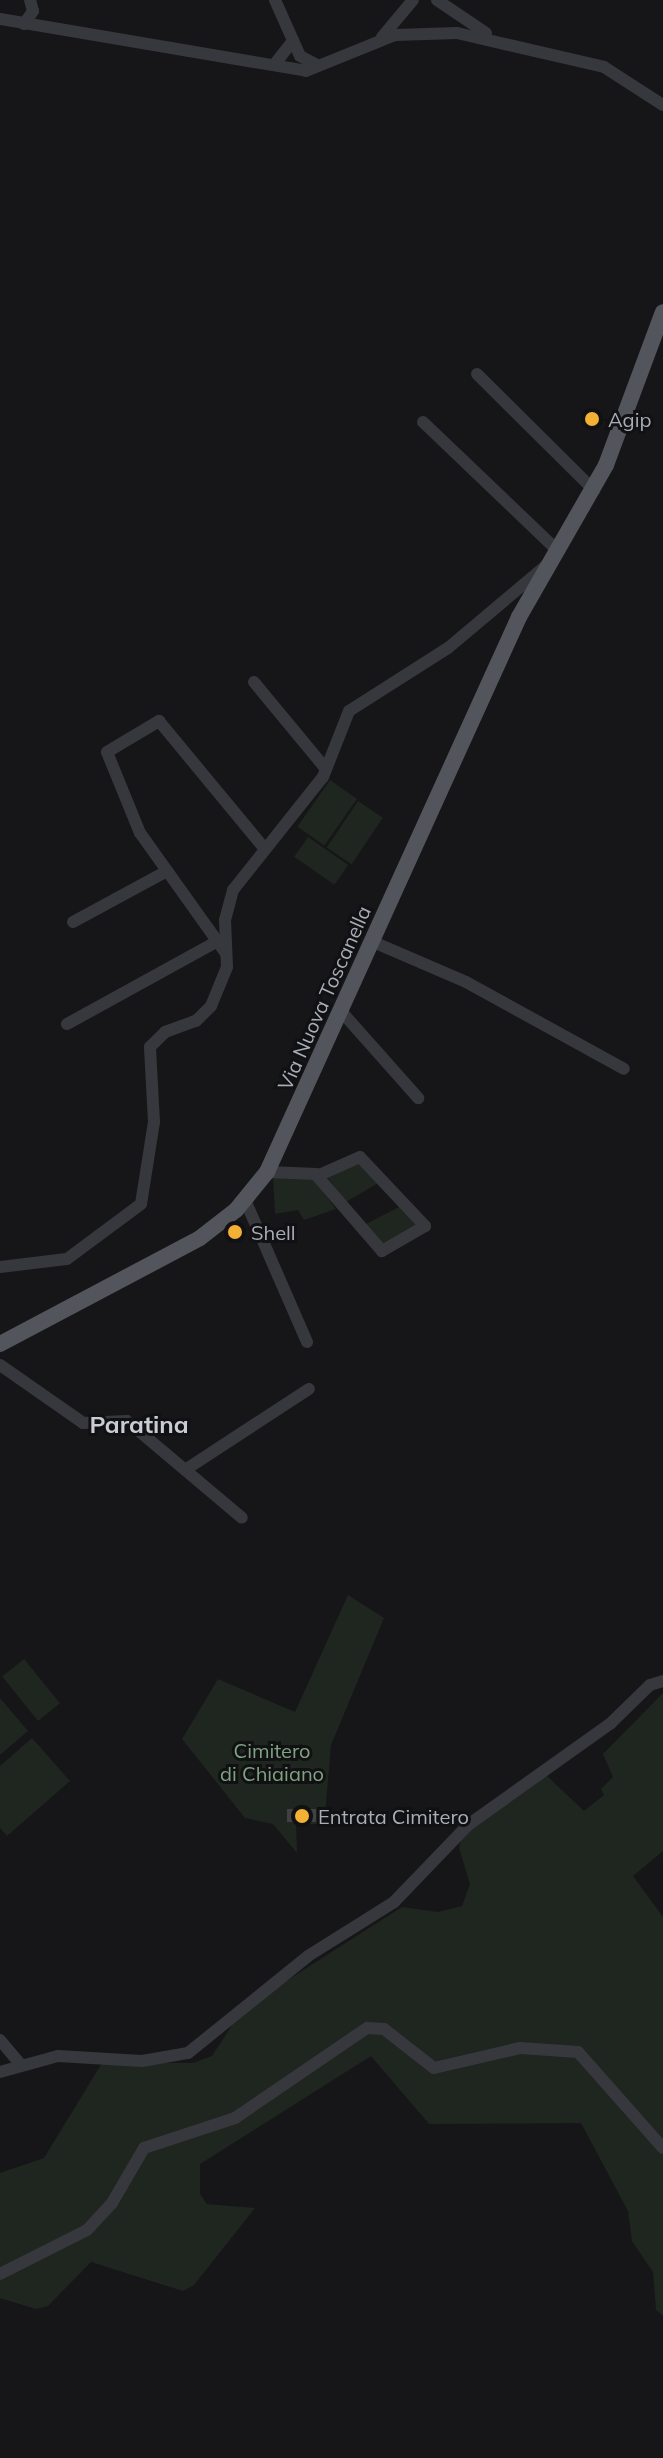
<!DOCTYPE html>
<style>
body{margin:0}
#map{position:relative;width:663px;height:2458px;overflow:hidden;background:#161618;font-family:Mulish,sans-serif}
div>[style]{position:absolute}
.green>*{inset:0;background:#1e261f;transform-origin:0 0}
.building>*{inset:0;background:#404145;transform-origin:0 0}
.minor>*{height:12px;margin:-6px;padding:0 6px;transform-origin:6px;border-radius:6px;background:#37383d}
.major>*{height:16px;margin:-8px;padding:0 8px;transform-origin:8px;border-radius:8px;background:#53555c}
.dots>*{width:22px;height:22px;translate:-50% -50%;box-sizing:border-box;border:4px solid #111113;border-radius:50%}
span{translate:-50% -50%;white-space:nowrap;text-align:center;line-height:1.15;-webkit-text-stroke:6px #111113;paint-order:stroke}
.poi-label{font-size:20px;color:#a8adb8}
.left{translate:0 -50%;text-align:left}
.street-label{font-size:20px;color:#a8adb8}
.park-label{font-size:20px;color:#7fa381}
.quarter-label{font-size:24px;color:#c9ccd4;font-weight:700}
</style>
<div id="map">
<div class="green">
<i style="left:330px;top:780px;width:33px;height:57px;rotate:35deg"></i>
<i style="left:358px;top:801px;width:30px;height:56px;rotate:34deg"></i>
<i style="left:308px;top:837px;width:49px;height:24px;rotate:35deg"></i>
<i style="clip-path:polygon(360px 1160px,380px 1182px,346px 1202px,323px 1172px)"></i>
<i style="clip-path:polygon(273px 1177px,312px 1177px,336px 1209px,304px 1220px,298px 1210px,275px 1214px)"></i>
<i style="clip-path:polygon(403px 1205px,421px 1223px,381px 1247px,364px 1225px)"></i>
<i style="clip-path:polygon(348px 1595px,384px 1618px,331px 1745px,325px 1815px,318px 1824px,296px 1824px,297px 1853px,273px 1824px,245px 1818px,182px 1739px,218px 1679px,295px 1712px)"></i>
<i style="left:24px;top:1659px;width:57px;height:28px;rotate:51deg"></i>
<i style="clip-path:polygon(663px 1693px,663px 1851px,633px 1876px,663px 1917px,663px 2316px,656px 2310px,653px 2272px,632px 2241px,628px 2211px,581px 2123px,429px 2124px,371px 2056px,200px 2164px,200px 2194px,207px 2204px,255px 2208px,194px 2285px,183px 2291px,91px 2262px,48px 2306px,36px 2309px,0 2298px,0 2173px,44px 2158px,102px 2063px,193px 2063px,212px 2056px,234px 2022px,269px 1992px,402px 1907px,438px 1912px,462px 1906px,470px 1884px,459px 1848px,462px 1836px,545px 1774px,584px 1811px,604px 1795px,601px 1789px,613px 1777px,603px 1754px)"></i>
<i style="clip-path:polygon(0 1698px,28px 1731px,0 1755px)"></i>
<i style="clip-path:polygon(32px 1738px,70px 1781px,7px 1836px,0 1828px,0 1766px)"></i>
</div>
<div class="building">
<i style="left:287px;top:1809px;width:29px;height:13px"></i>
</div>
<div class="minor">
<i style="left:275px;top:0;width:61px;rotate:65.9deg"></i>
<i style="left:300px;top:56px;width:21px;rotate:28deg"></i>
<i style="left:437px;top:0;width:59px;rotate:34deg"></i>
<i style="left:0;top:19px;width:310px;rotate:9.6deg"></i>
<i style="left:306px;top:71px;width:96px;rotate:-22deg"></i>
<i style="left:395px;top:35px;width:62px;rotate:-1.8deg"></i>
<i style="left:457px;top:33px;width:151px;rotate:13deg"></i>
<i style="left:604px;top:67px;width:70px;rotate:32.8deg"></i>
<i style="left:24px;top:24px;width:16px;rotate:-55deg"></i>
<i style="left:33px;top:11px;width:11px;rotate:-105deg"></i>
<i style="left:382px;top:37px;width:48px;rotate:-50deg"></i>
<i style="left:274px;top:65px;width:31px;rotate:-52deg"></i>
<i style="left:477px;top:374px;width:165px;rotate:44.8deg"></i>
<i style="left:423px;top:422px;width:185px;rotate:43.7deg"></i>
<i style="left:254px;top:682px;width:113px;rotate:50.4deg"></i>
<i style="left:73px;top:922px;width:107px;rotate:-28.5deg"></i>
<i style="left:371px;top:941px;width:103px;rotate:23.3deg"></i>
<i style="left:466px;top:982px;width:180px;rotate:28.8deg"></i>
<i style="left:225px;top:952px;width:146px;rotate:-125.5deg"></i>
<i style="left:140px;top:833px;width:87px;rotate:-112.2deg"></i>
<i style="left:107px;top:752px;width:61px;rotate:-30.8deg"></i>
<i style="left:159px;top:721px;width:166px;rotate:50.4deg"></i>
<i style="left:340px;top:1010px;width:118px;rotate:48.4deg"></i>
<i style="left:67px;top:1024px;width:170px;rotate:-28.8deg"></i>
<i style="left:360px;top:1157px;width:95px;rotate:46.7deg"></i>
<i style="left:425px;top:1226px;width:50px;rotate:149.8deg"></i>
<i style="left:382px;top:1251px;width:99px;rotate:-130.9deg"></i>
<i style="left:317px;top:1176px;width:47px;rotate:-23.8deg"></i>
<i style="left:267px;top:1172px;width:50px;rotate:2.3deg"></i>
<i style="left:245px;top:1200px;width:155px;rotate:66.4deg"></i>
<i style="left:0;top:1267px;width:67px;rotate:-6.8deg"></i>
<i style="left:67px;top:1259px;width:92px;rotate:-36.6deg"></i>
<i style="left:141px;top:1204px;width:83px;rotate:-81deg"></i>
<i style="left:154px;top:1122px;width:75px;rotate:-93.1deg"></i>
<i style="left:150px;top:1047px;width:21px;rotate:-45deg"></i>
<i style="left:165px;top:1032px;width:33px;rotate:-20deg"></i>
<i style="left:196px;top:1021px;width:21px;rotate:-45deg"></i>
<i style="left:211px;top:1006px;width:42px;rotate:-67.7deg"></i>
<i style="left:227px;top:967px;width:47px;rotate:-92.4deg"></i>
<i style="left:225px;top:920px;width:31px;rotate:-75deg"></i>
<i style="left:233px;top:890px;width:144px;rotate:-51.5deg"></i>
<i style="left:323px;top:777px;width:71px;rotate:-68.5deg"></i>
<i style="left:349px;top:711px;width:117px;rotate:-32.5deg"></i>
<i style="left:448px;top:648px;width:132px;rotate:-40.1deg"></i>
<i style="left:0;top:1365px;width:101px;rotate:34.9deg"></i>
<i style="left:83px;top:1423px;width:44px;rotate:-2.6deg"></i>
<i style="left:127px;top:1421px;width:150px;rotate:40.1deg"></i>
<i style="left:185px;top:1470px;width:148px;rotate:-33.2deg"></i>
<i style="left:0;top:2040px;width:30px;rotate:50deg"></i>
<i style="left:0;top:2072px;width:60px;rotate:-15.4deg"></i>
<i style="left:58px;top:2056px;width:84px;rotate:3.4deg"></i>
<i style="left:142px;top:2061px;width:47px;rotate:-9.9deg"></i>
<i style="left:188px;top:2053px;width:154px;rotate:-38.9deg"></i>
<i style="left:308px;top:1956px;width:102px;rotate:-32.1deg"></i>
<i style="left:394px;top:1902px;width:107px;rotate:-46.1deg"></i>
<i style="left:468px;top:1825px;width:176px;rotate:-35.5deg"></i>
<i style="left:611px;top:1723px;width:54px;rotate:-44.3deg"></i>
<i style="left:650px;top:1685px;width:14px;rotate:-17deg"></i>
<i style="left:0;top:2274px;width:97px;rotate:-26.8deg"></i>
<i style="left:87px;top:2230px;width:37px;rotate:-47deg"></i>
<i style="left:112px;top:2203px;width:64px;rotate:-59.8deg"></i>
<i style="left:144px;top:2148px;width:96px;rotate:-18.2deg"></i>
<i style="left:235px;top:2118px;width:160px;rotate:-34.3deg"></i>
<i style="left:367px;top:2028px;width:17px;rotate:3deg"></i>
<i style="left:384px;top:2029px;width:63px;rotate:38deg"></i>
<i style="left:434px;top:2068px;width:88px;rotate:-13.1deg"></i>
<i style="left:520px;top:2048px;width:58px;rotate:3.9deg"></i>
<i style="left:578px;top:2052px;width:128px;rotate:48.5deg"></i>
</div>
<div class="major">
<i style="left:0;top:1344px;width:226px;rotate:-27.9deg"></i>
<i style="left:200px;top:1238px;width:46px;rotate:-37.9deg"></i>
<i style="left:236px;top:1210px;width:49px;rotate:-50.8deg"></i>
<i style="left:267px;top:1172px;width:610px;rotate:-65.58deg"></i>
<i style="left:519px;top:617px;width:175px;rotate:-60.2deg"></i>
<i style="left:606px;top:465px;width:163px;rotate:-69.6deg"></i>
</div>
<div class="dots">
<i style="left:592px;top:419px;background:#f2b134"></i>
<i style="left:235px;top:1232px;background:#f2b134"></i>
<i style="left:302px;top:1816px;background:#f2b134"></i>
</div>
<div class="poi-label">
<span class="left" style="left:608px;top:419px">Agip</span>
<span class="left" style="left:251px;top:1232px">Shell</span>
<span class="left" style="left:318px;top:1816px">Entrata Cimitero</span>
</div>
<div class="street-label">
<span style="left:324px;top:998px;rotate:-66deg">Via Nuova Toscanella</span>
</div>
<div class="park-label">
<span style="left:272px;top:1762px">Cimitero<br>di Chiaiano</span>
</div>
<div class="quarter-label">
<span style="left:139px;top:1425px">Paratina</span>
</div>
</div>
